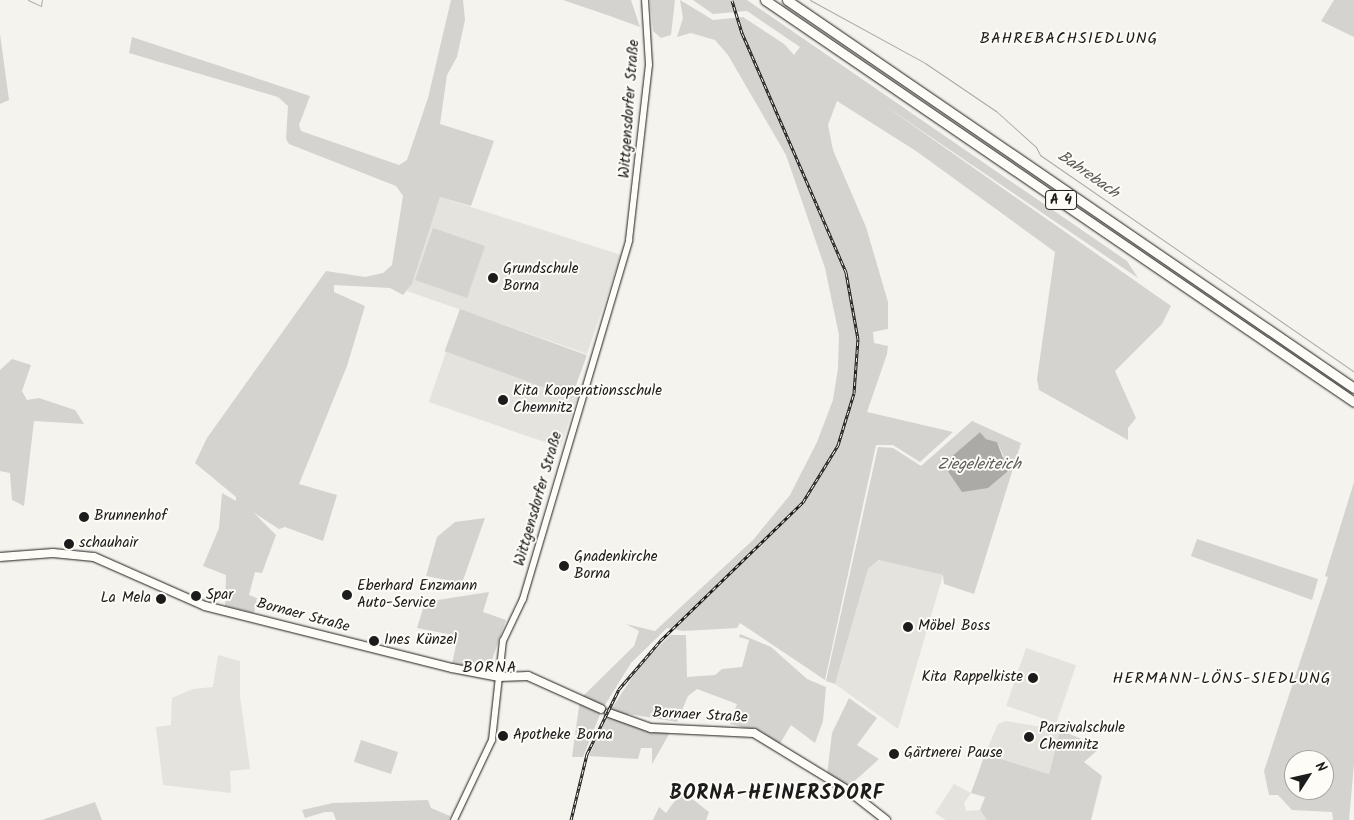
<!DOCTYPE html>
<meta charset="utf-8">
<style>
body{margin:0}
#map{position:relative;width:1354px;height:820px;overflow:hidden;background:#f4f3ee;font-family:Kalam,sans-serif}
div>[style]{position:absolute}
.built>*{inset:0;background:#e4e3de;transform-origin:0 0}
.green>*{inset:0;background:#d4d3cf;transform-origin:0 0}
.water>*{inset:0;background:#abaaa6}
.stream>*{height:1px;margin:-0.5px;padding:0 0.5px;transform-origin:0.5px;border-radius:0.5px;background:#abaaa6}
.roads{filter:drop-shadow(0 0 1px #1c1c1c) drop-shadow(0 0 1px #1c1c1c)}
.minor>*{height:6px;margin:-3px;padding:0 3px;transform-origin:3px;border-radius:3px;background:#fdfcf7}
.major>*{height:8px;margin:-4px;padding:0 4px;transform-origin:4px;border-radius:4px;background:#fdfcf7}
.highway>*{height:9px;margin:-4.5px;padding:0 4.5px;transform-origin:4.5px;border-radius:4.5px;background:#fdfcf7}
.rail>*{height:3px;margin-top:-1.5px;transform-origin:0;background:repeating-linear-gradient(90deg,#fdfcf7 0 4px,#1c1c1c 0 8px);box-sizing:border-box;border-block:1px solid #1c1c1c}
.dots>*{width:14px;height:14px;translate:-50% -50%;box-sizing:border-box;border:2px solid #fdfcf7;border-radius:50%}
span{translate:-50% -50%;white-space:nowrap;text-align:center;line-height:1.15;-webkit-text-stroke:4px #fdfcf7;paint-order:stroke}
.shield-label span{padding:1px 4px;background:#fdfcf7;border:1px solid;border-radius:4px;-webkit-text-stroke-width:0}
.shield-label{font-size:14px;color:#1c1c1c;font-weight:700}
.street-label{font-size:15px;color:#1c1c1c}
.poi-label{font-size:15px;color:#1c1c1c}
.left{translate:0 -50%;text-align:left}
.right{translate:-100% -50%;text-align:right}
.neighbourhood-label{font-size:16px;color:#1c1c1c;letter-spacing:1px}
.water-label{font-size:16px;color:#5c5c5a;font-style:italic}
.district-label{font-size:20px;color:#1c1c1c;font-weight:700;letter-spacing:1px}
.north{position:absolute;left:1284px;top:750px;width:50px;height:50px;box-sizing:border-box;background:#fdfcf7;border:1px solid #a3a29f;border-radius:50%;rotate:55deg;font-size:14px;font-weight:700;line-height:20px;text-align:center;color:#1c1c1c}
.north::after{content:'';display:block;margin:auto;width:18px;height:22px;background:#1c1c1c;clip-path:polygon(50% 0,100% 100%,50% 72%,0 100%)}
</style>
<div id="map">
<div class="built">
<i style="clip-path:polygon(440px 197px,621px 255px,587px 354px,407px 291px,412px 284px)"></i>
<i style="left:446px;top:352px;width:139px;height:53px;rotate:19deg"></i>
<i style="clip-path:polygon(880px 560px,943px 575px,898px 729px,835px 684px,868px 569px)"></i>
<i style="left:1026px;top:648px;width:53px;height:61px;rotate:19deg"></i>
<i style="clip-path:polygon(218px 655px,240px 661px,240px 696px,250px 769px,230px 771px,231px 793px,163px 785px,156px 727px,171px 725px,172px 698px,193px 689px,213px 687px)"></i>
<i style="clip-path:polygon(1006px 721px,1060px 730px,1049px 774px,985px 754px,998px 724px)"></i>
<i style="clip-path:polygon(954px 784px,971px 793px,964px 803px,966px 811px,980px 810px,987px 820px,946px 820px,935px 813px)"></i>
</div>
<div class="green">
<i style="clip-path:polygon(451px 0,463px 0,465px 20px,457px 57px,447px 75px,440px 124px,494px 141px,471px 206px,440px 197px,412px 284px,403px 295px,390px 288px,334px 285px,334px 292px,365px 306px,347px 366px,299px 484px,337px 495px,323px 541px,285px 527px,279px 529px,253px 512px,276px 535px,262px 573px,255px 572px,249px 595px,257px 598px,254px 613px,225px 606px,226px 575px,203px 566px,219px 528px,222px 493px,236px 501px,236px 497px,195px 463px,207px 438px,326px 271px,365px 277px,383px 273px,392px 265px,403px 196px,396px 186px,289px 144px,286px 139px,288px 106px,278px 97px,129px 53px,132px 37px,310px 96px,299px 125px,301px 131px,399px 165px,407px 160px,428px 98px)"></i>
<i style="clip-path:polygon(563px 0,631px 0,640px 27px,610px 16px)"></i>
<i style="clip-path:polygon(650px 0,675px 0,671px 35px,661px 38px,653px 31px)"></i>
<i style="clip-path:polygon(680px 0,713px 20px,743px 17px,784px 44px,794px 55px,800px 47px,747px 11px,713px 14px,693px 0,747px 0,1127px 261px,1138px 278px,881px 103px,1171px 306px,1162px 324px,1115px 371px,1136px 418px,1128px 428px,1128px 440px,1039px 390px,1037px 379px,1055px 252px,916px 151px,837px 101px,828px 125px,833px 150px,866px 227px,888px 302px,888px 329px,873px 332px,874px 343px,888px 346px,887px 354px,867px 412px,953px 432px,920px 462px,893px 445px,876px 445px,825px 680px,740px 623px,737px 628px,683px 631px,667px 628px,631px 663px,603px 708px,581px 698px,634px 646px,639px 631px,626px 624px,655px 631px,753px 540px,790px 495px,817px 442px,833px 400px,838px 368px,839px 335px,825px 268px,786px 155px,728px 55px,715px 40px,691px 33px,677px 37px,683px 18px)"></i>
<i style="clip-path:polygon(1334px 0,1354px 0,1354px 37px,1321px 21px)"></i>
<i style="clip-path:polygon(0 34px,9px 100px,0 104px)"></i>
<i style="left:433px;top:228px;width:55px;height:55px;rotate:19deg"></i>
<i style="left:460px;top:309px;width:135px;height:45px;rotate:20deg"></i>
<i style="clip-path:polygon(12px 359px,31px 365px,22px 391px,27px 400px,39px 398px,75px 410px,84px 424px,34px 421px,24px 506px,12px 500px,10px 473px,0 471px,0 370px)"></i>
<i style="clip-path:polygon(evenodd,972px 421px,1021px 443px,974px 594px,944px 584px,943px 575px,879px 560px,868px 569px,835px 684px,826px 681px,878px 447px,893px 448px,921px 466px,972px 421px,980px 432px,986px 439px,997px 442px,1004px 457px,943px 464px,980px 432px)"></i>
<i style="clip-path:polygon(evenodd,1354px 482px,1354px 764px,1349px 820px,1333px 820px,1332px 812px,1292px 810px,1278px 795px,1269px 795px,1264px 771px,1328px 577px,1325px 576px,1354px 482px,1294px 760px,1324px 760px,1324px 790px,1294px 790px,1294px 760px)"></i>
<i style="clip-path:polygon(485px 518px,462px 583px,426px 576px,437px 537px,455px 522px)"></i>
<i style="clip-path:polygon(1197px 539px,1318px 579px,1312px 600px,1191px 556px)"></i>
<i style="clip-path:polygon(489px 592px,483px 612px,506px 620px,492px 660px,486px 669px,452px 664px,458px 636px,417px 628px,425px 602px)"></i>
<i style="clip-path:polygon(740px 634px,771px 647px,807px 679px,826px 687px,823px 721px,815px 743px,791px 725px,779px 745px,762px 732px,730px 724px,737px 704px,697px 689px,688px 696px,677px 722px,629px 714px,624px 717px,610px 711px,639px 667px,670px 635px,686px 635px,687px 677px,715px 675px,722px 669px,742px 667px,749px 640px,739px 637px)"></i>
<i style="clip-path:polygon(849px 698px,877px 718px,857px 745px,879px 759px,849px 786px,827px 775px,832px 733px)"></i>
<i style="clip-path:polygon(580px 699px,601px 712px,583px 757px,572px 757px)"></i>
<i style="clip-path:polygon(608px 715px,672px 729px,652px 764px,652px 748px,641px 748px,638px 759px,589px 756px)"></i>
<i style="clip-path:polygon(1060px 730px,1101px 747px,1084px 762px,1102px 776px,1091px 820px,987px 820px,980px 810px,985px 797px,971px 793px,985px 754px,1049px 774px)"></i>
<i style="left:361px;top:740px;width:39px;height:23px;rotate:18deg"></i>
<i style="clip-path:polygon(682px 791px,709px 812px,706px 820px,653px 820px,659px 807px,666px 813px)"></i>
<i style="clip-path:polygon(428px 800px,431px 808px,450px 816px,449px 820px,336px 820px,333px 812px,325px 812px,305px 818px,302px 810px,333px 803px)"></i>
<i style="clip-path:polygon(95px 802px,102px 820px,42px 820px)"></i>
</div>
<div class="water">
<i style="clip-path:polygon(980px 432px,986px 439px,997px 442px,1008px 471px,988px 488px,962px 492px,943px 464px)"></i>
</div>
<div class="stream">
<i style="left:28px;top:0;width:14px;rotate:25deg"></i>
<i style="left:41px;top:6px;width:6px;rotate:-81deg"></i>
<i style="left:810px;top:0;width:131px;rotate:28.7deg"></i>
<i style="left:925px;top:63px;width:86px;rotate:34.1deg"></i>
<i style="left:996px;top:111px;width:54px;rotate:42deg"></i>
<i style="left:1036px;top:147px;width:9px;rotate:63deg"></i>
<i style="left:1040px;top:155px;width:382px;rotate:34.6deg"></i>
</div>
<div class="roads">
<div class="minor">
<i style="left:454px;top:820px;width:89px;rotate:-64.6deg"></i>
<i style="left:492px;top:740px;width:100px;rotate:-83.7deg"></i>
<i style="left:503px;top:641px;width:47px;rotate:-64.5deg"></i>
<i style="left:523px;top:599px;width:374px;rotate:-73.5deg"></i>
<i style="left:629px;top:240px;width:176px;rotate:-83.5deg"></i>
<i style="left:649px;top:65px;width:65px;rotate:-93.5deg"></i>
</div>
<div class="major">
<i style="left:0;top:557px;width:53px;rotate:-4.3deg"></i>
<i style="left:53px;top:553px;width:41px;rotate:5.6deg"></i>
<i style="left:94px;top:557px;width:121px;rotate:23.8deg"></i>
<i style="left:205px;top:606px;width:255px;rotate:14.1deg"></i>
<i style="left:452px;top:668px;width:48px;rotate:10.8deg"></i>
<i style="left:499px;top:677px;width:29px;rotate:-2deg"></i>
<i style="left:528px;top:676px;width:80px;rotate:24.3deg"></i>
<i style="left:609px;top:713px;width:45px;rotate:19.7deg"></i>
<i style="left:651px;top:728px;width:103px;rotate:2.8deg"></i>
<i style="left:754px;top:733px;width:111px;rotate:31.4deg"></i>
<i style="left:849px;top:791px;width:47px;rotate:38.1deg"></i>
</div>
<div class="highway">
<i style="left:765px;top:0;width:713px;rotate:34.31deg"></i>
<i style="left:787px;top:0;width:687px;rotate:34.38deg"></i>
</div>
</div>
<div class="rail">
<i style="left:571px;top:820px;width:68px;rotate:-76.4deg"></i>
<i style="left:587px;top:754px;width:72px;rotate:-63.8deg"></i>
<i style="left:619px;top:689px;width:65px;rotate:-49.4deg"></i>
<i style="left:661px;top:640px;width:198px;rotate:-44.2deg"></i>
<i style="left:803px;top:502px;width:67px;rotate:-58.4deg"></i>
<i style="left:838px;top:445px;width:54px;rotate:-72.9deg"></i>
<i style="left:854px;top:393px;width:54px;rotate:-85.8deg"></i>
<i style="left:858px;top:339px;width:68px;rotate:-100.2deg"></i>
<i style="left:846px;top:272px;width:261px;rotate:-113.5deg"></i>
<i style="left:742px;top:33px;width:34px;rotate:-107deg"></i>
</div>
<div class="dots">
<i style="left:493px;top:278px;background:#1c1c1c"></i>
<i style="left:503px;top:400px;background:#1c1c1c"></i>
<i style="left:84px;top:517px;background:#1c1c1c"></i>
<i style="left:69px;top:544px;background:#1c1c1c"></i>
<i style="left:564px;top:566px;background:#1c1c1c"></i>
<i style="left:347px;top:595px;background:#1c1c1c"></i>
<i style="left:196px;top:596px;background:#1c1c1c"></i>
<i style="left:161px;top:599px;background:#1c1c1c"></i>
<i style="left:908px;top:627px;background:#1c1c1c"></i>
<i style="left:374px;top:641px;background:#1c1c1c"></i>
<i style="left:1033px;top:678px;background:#1c1c1c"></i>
<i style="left:503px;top:736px;background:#1c1c1c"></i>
<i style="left:1029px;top:737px;background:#1c1c1c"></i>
<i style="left:894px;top:754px;background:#1c1c1c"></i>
</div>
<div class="shield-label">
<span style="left:1061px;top:200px">A 4</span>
</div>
<div class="street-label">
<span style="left:630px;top:109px;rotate:-86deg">Wittgensdorfer Straße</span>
<span style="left:539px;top:499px;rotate:-74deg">Wittgensdorfer Straße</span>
<span style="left:303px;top:616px;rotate:15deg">Bornaer Straße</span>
<span style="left:700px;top:716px;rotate:3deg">Bornaer Straße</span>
</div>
<div class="poi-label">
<span class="left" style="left:503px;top:278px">Grundschule<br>Borna</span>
<span class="left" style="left:513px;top:400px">Kita Kooperationsschule<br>Chemnitz</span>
<span class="left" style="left:94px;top:517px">Brunnenhof</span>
<span class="left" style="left:79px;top:544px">schauhair</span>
<span class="left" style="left:574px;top:566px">Gnadenkirche<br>Borna</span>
<span class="left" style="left:357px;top:595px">Eberhard Enzmann<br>Auto-Service</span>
<span class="left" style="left:206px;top:596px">Spar</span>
<span class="right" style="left:151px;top:599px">La Mela</span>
<span class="left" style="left:918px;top:627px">Möbel Boss</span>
<span class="left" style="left:384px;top:641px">Ines Künzel</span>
<span class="right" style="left:1023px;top:678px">Kita Rappelkiste</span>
<span class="left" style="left:1039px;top:737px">Parzivalschule<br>Chemnitz</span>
<span class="left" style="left:513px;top:736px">Apotheke Borna</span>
<span class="left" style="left:904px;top:754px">Gärtnerei Pause</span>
</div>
<div class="neighbourhood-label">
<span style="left:1069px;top:39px">BAHREBACHSIEDLUNG</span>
<span style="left:490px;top:668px">BORNA</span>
<span style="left:1222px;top:679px">HERMANN-LÖNS-SIEDLUNG</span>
</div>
<div class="water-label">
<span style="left:1088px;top:175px;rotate:35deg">Bahrebach</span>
<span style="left:979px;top:465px">Ziegeleiteich</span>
</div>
<div class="district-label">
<span style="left:777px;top:794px">BORNA-HEINERSDORF</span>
</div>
<div class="north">N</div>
</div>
